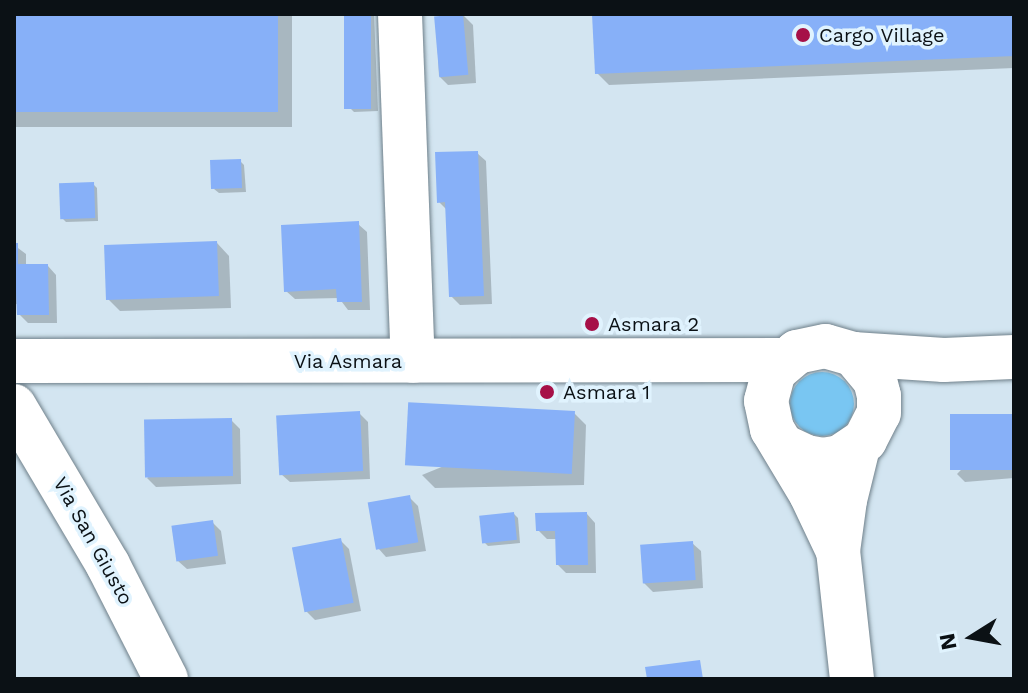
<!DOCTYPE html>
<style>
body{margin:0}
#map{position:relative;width:1028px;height:693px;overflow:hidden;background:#d3e5f1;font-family:"Work Sans",sans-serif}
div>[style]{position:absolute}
.green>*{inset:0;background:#79c6f2}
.round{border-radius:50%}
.shadow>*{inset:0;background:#0003;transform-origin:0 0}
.building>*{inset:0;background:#87b0f8;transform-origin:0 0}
.roads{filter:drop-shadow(0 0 2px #6f808a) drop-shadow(0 0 2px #6f808a)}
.minor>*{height:44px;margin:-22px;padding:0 22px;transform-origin:22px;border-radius:22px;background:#fff}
.dots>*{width:22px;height:22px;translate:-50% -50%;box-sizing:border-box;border:4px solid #e0f3fe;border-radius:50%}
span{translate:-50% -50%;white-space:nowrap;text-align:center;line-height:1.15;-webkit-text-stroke:7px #e0f3fe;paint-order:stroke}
.poi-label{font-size:20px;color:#0b1115}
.left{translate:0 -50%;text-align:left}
.street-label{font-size:20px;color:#0b1115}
.frame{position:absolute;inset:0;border:16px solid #0b1115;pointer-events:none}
.north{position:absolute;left:932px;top:597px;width:80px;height:80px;-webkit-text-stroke:6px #e0f3fe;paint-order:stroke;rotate:259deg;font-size:22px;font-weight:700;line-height:32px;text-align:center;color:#0b1115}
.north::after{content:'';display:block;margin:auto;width:28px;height:36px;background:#0b1115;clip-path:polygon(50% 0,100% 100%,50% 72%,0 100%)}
</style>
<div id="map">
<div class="green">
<i class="round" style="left:790px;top:372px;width:64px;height:64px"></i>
</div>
<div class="shadow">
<i style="left:14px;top:14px;width:278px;height:113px"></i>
<i style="clip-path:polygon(346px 14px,374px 14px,378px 111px,354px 112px,350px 108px)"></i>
<i style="clip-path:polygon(594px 14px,1014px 14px,1014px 68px,609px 85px,597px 73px)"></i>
<i style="clip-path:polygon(464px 16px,473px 25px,476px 83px,448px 85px,439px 76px,436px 17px)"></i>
<i style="clip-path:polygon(477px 153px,486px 161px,492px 304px,460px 305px,451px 296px,447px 210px,439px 202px)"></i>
<i style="clip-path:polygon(240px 161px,244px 165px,246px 192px,219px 193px,214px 189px)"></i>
<i style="clip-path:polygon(93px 184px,97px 188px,98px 221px,66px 222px,62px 218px)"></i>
<i style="clip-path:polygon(358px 224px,367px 232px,370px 310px,348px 310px,339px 298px,295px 299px,286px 291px)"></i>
<i style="clip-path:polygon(217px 243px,229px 256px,231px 308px,120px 311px,108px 299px)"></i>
<i style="clip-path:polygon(14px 245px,26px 254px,26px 266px,48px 266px,56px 275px,57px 323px,28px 323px,19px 314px,19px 304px,14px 304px)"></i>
<i style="clip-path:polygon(359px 413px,368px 422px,370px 479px,290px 482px,281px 474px)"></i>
<i style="clip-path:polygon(574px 413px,586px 425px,584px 485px,435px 488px,422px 475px)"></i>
<i style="clip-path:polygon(1014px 416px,1014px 478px,965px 482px,957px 474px)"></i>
<i style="clip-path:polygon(231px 420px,240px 429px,241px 484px,156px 487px,147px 478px)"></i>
<i style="clip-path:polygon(409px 497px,418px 506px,426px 551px,386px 557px,378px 548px)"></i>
<i style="clip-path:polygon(514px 514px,518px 518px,520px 543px,488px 546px,484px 542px)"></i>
<i style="clip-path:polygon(587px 514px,595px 523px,596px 573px,566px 573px,558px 565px,557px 539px,547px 539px,538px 530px)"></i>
<i style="clip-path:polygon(212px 522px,221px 531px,226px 564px,187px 569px,178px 561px)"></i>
<i style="clip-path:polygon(340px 540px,349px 549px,361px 611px,315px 620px,306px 611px)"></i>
<i style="clip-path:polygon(692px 543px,701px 551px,703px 588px,653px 592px,644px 583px)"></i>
</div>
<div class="building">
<i style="left:14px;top:14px;width:264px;height:98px"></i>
<i style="left:344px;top:14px;width:27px;height:95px"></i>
<i style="left:463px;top:14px;width:61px;height:29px;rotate:85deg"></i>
<i style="clip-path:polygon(592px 14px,1014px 14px,1014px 56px,595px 74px)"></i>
<i style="clip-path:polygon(478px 151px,484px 296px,449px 297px,445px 202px,437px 203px,435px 152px)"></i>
<i style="left:241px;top:159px;width:29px;height:31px;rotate:88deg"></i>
<i style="left:94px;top:182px;width:36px;height:35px;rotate:88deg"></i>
<i style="clip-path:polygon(359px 221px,362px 302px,337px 302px,336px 289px,284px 292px,281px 225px)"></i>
<i style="left:217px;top:241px;width:55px;height:113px;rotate:88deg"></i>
<i style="clip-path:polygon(14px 243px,18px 243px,18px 264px,48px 264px,49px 315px,17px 315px)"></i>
<i style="left:360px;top:411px;width:60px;height:84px;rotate:87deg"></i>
<i style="left:575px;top:411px;width:63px;height:167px;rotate:93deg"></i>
<i style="left:1014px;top:414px;width:56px;height:64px;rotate:90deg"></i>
<i style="left:232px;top:418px;width:58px;height:88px;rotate:89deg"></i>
<i style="left:410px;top:495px;width:48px;height:43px;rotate:80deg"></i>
<i style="left:514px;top:512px;width:28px;height:35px;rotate:84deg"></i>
<i style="clip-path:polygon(587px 512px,588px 565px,556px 565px,555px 531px,536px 531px,535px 513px)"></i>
<i style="left:213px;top:520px;width:36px;height:42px;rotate:82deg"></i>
<i style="left:341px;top:538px;width:66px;height:50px;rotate:79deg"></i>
<i style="left:693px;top:541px;width:39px;height:53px;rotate:86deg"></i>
<i style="clip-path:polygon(700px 660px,703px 679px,647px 679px,645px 667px)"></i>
</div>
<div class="roads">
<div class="minor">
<i style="left:400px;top:14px;width:347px;rotate:87.9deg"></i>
<i style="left:853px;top:354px;width:91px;rotate:3.8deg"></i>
<i style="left:944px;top:360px;width:70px;rotate:-2.5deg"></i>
<i style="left:14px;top:361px;width:771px;rotate:-0.07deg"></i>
<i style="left:14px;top:406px;width:185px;rotate:59.4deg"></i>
<i style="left:108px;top:565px;width:128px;rotate:63deg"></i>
<i style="left:785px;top:447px;width:23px;rotate:25deg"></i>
<i style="left:806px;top:457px;width:17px;rotate:10deg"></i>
<i style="left:823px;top:460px;width:17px;rotate:-10deg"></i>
<i style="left:840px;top:457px;width:30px;rotate:-34deg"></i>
<i style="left:865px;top:440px;width:30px;rotate:-63deg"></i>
<i style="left:879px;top:413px;width:17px;rotate:-90deg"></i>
<i style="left:879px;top:396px;width:16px;rotate:-104deg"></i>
<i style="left:875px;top:380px;width:34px;rotate:-130deg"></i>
<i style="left:853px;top:354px;width:29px;rotate:-164deg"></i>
<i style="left:825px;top:346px;width:29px;rotate:168deg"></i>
<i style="left:797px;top:352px;width:30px;rotate:140deg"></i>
<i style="left:774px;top:371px;width:31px;rotate:105deg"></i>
<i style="left:766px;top:401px;width:29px;rotate:78deg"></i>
<i style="left:772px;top:429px;width:76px;rotate:59deg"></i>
<i style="left:811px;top:494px;width:63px;rotate:64.7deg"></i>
<i style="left:852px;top:679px;width:129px;rotate:-96.2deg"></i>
<i style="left:838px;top:551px;width:51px;rotate:-82.2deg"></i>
<i style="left:845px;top:500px;width:55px;rotate:-76.2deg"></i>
</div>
</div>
<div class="dots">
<i style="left:803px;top:35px;background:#a61048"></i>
<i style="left:592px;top:324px;background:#a61048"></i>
<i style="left:547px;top:392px;background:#a61048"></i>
</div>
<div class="poi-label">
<span class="left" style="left:819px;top:35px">Cargo Village</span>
<span class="left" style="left:608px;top:324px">Asmara 2</span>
<span class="left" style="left:563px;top:392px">Asmara 1</span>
</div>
<div class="street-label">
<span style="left:348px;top:361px">Via Asmara</span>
<span style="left:93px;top:541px;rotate:61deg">Via San Giusto</span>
</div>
<div class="frame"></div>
<div class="north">N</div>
</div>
